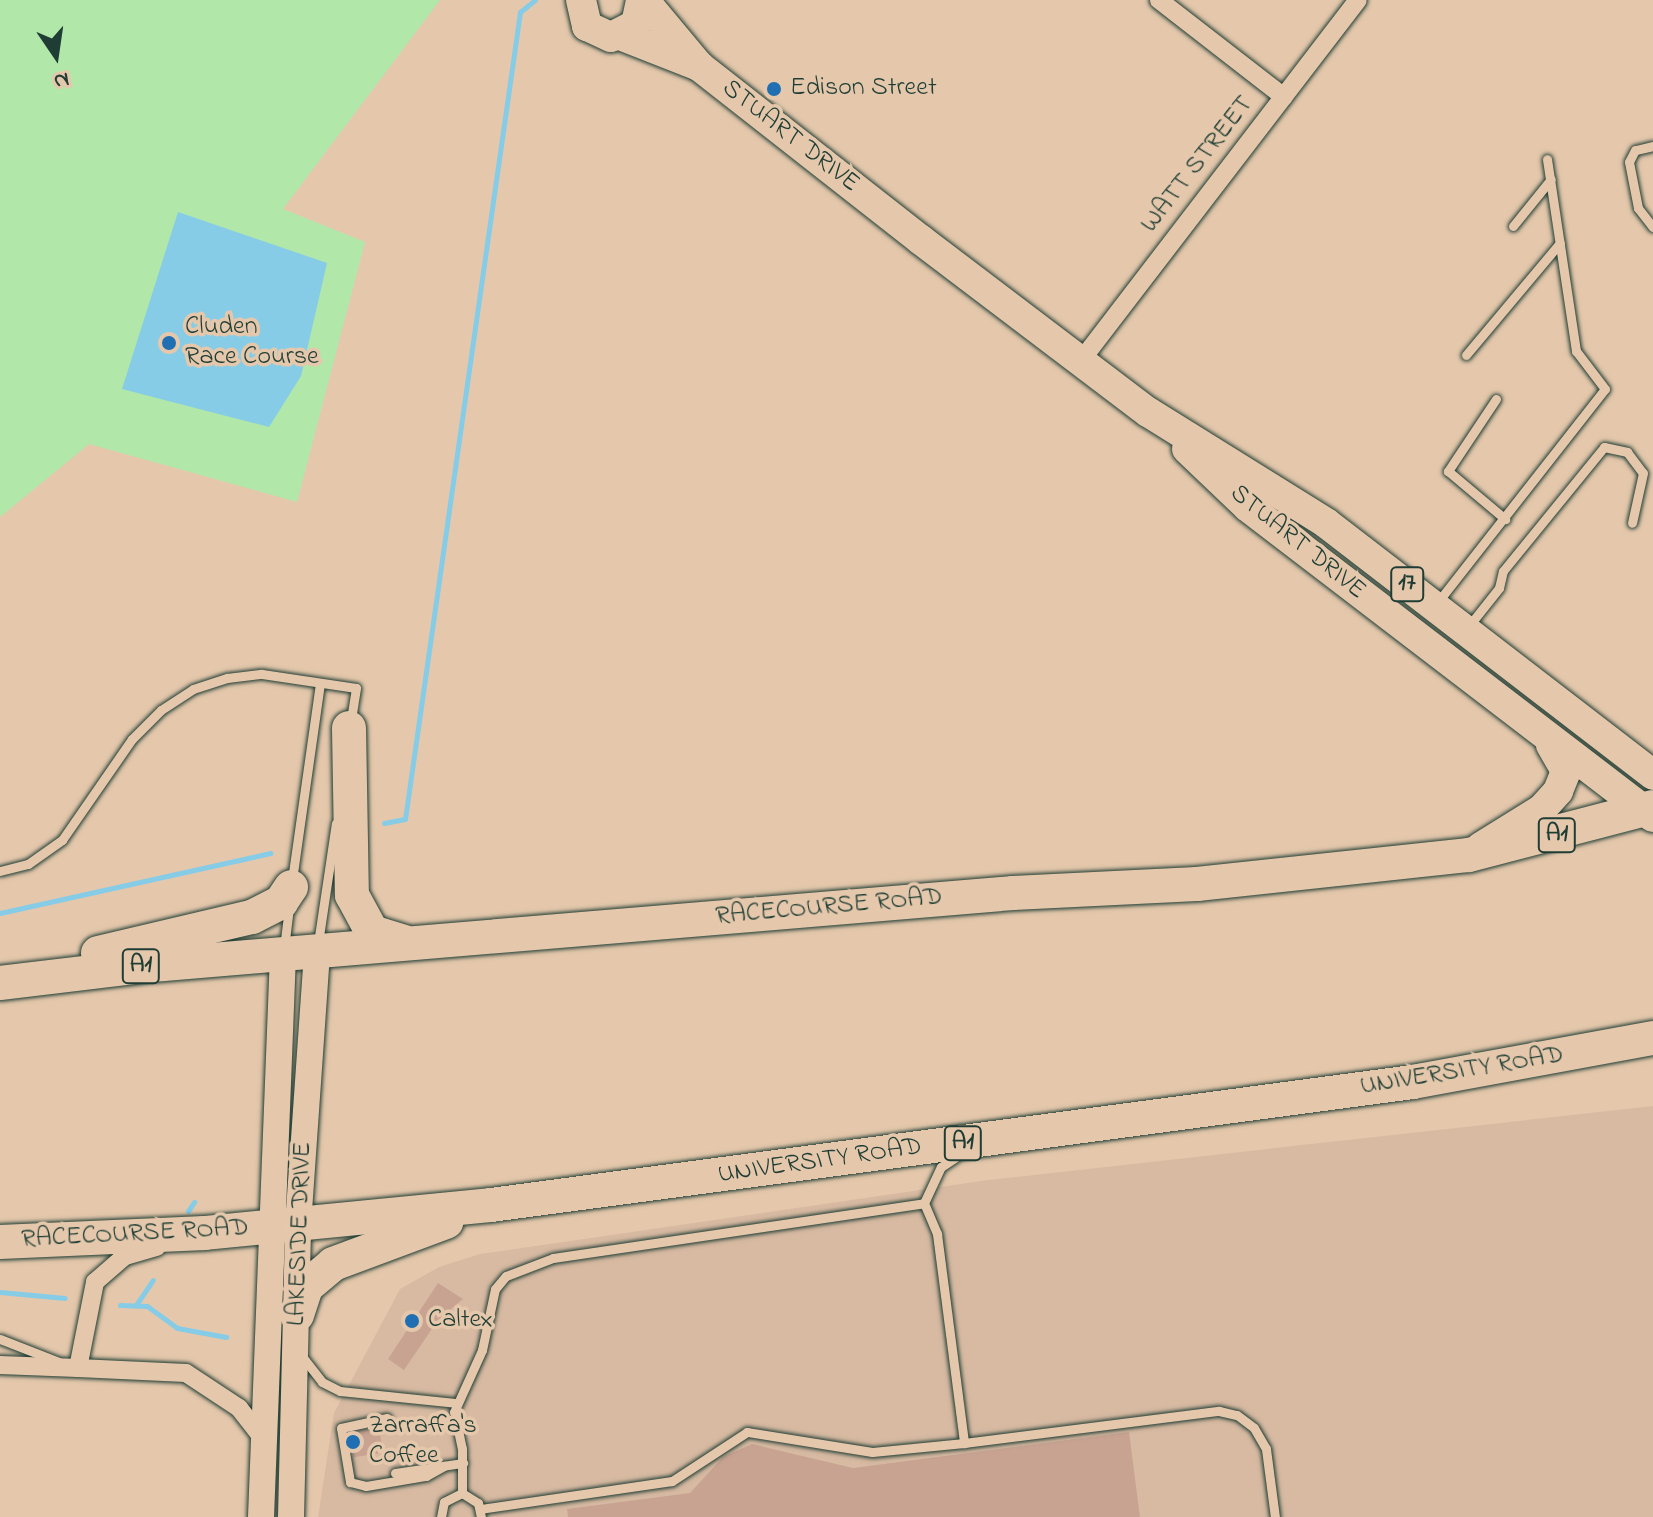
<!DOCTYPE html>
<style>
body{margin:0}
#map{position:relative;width:1653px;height:1517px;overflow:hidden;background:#e5c8ac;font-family:"Indie Flower",sans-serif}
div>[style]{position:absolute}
.built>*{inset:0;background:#d8baa2}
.green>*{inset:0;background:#b1e7a9}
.water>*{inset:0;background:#86cce7}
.stream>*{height:5px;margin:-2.5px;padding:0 2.5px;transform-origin:2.5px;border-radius:2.5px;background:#86cce7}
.building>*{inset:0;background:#c8a392;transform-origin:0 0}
.roads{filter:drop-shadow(0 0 2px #1f3d34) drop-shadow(0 0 2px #1f3d34)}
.lane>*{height:9px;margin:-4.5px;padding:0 4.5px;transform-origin:4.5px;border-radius:4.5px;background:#e5c8ac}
.street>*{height:18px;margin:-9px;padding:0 9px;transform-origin:9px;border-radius:9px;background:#e5c8ac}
.secondary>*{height:26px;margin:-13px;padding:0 13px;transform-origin:13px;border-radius:13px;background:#e5c8ac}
.primary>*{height:30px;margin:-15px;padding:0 15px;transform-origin:15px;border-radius:15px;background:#e5c8ac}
.highway>*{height:34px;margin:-17px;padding:0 17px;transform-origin:17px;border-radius:17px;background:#e5c8ac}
.dots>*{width:22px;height:22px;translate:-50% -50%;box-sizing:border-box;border:4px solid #e5c8ac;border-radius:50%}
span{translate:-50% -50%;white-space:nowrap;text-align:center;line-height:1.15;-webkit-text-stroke:7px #e5c8ac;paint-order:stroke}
.shield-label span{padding:2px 6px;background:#e5c8ac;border:2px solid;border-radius:6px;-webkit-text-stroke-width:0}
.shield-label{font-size:24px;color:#1f3d34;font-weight:700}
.poi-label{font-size:26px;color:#1f3d34}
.left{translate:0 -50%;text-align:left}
.street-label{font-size:26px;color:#1f3d34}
.north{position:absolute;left:16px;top:16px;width:80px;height:80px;-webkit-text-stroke:6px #e5c8ac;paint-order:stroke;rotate:167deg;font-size:22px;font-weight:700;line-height:32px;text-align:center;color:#1f3d34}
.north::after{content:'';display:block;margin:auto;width:28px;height:36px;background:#1f3d34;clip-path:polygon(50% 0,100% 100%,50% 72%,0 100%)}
</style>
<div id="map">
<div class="built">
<i style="clip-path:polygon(1653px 1106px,1653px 1517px,318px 1517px,334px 1413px,400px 1289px,439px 1267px,480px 1254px,988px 1180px)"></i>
</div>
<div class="green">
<i style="clip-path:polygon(0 0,440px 0,283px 209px,365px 242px,297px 502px,89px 444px,0 517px)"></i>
</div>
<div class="water">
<i style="clip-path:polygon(178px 212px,327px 263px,301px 376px,269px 427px,122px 389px)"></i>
</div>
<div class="stream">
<i style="left:384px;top:823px;width:21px;rotate:-11deg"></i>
<i style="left:405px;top:819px;width:815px;rotate:-81.89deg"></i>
<i style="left:520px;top:12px;width:19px;rotate:-39deg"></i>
<i style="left:0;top:913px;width:277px;rotate:-12.5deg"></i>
<i style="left:188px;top:1211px;width:11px;rotate:-56deg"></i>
<i style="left:0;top:1292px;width:65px;rotate:5.3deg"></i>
<i style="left:120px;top:1305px;width:27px;rotate:2deg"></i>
<i style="left:147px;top:1306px;width:37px;rotate:36deg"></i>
<i style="left:177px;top:1328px;width:50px;rotate:10.4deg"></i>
<i style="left:136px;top:1305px;width:30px;rotate:-56deg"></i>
</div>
<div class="building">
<i style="clip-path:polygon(438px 1283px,463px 1299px,438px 1320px,404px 1370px,388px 1359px)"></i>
<i style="left:379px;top:1427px;width:26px;height:30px;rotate:81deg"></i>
<i style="clip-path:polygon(1129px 1432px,1140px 1517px,568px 1517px,567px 1509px,690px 1493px,723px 1457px,752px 1444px,853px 1468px)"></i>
</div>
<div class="roads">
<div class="lane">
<i style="left:1653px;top:146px;width:18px;rotate:167deg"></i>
<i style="left:1635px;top:150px;width:13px;rotate:117deg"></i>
<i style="left:1629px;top:162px;width:47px;rotate:78.9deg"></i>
<i style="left:1638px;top:208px;width:24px;rotate:52deg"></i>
<i style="left:1513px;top:226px;width:60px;rotate:-51deg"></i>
<i style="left:1466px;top:355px;width:146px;rotate:-50deg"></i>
<i style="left:1496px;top:399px;width:87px;rotate:123.7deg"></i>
<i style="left:1448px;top:471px;width:75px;rotate:40.1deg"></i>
<i style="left:1437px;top:603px;width:272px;rotate:-51.9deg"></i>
<i style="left:1605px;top:389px;width:48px;rotate:-127.3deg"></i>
<i style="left:1576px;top:351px;width:194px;rotate:-98.6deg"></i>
<i style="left:1468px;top:627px;width:50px;rotate:-51.5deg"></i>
<i style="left:1499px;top:588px;width:17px;rotate:-77deg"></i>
<i style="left:1503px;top:571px;width:160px;rotate:-50.8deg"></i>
<i style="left:1604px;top:447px;width:24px;rotate:12deg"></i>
<i style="left:1627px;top:452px;width:26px;rotate:53deg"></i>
<i style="left:1643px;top:473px;width:51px;rotate:102.4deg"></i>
<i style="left:0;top:871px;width:29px;rotate:-14deg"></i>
<i style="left:28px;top:864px;width:42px;rotate:-35.2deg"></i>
<i style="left:62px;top:840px;width:123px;rotate:-55.3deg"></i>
<i style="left:132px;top:739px;width:41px;rotate:-45deg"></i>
<i style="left:161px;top:710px;width:38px;rotate:-33deg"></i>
<i style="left:193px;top:689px;width:36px;rotate:-18deg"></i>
<i style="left:227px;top:678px;width:35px;rotate:-7deg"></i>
<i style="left:262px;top:674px;width:95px;rotate:8.5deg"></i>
<i style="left:356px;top:688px;width:33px;rotate:99deg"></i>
<i style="left:292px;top:880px;width:198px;rotate:-81.9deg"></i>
<i style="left:318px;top:943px;width:121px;rotate:-81.5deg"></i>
<i style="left:284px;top:948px;width:41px;rotate:-83deg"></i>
<i style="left:924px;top:1203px;width:40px;rotate:-65deg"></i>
<i style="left:941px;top:1167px;width:22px;rotate:-34deg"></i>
<i style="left:0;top:1339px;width:63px;rotate:21.3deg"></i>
<i style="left:301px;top:1355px;width:34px;rotate:52deg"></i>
<i style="left:322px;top:1382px;width:20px;rotate:27deg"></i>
<i style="left:340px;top:1391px;width:118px;rotate:5.9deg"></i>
<i style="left:387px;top:1418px;width:47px;rotate:167.7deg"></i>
<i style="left:341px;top:1428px;width:55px;rotate:80.5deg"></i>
<i style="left:350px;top:1482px;width:16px;rotate:14deg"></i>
<i style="left:366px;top:1486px;width:61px;rotate:-9.5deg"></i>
<i style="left:426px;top:1476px;width:21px;rotate:-29deg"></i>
<i style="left:964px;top:1443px;width:257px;rotate:-7.2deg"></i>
<i style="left:1219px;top:1411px;width:18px;rotate:13deg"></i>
<i style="left:1237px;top:1415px;width:21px;rotate:37deg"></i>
<i style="left:1254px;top:1428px;width:24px;rotate:60deg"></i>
<i style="left:1266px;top:1449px;width:69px;rotate:82.5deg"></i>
<i style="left:395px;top:1473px;width:69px;rotate:-8.4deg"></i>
<i style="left:462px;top:1493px;width:44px;rotate:-90deg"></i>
<i style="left:462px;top:1449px;width:38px;rotate:-102deg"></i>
<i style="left:454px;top:1412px;width:68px;rotate:-65.7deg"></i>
<i style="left:482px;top:1350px;width:62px;rotate:-78deg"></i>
<i style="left:495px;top:1289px;width:17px;rotate:-50deg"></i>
<i style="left:506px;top:1276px;width:50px;rotate:-21deg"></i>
<i style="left:553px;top:1258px;width:375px;rotate:-8.4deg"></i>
<i style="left:924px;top:1203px;width:34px;rotate:67deg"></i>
<i style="left:937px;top:1234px;width:211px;rotate:82.6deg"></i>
<i style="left:964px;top:1443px;width:92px;rotate:174.4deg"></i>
<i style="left:872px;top:1452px;width:127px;rotate:-170.9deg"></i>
<i style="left:747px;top:1432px;width:90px;rotate:146.8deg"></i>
<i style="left:672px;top:1481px;width:193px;rotate:171.7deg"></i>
<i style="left:441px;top:1517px;width:15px;rotate:-79deg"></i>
<i style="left:444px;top:1502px;width:20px;rotate:-27deg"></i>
<i style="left:462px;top:1493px;width:19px;rotate:32deg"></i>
<i style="left:478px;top:1503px;width:14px;rotate:78deg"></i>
</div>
<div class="street">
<i style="left:1159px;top:0;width:158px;rotate:37.8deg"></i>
<i style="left:1080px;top:362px;width:456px;rotate:-52.5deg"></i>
<i style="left:0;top:1365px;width:78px;rotate:2.2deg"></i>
<i style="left:78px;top:1368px;width:88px;rotate:-78.8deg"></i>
<i style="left:95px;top:1282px;width:40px;rotate:-41deg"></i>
<i style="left:125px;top:1256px;width:33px;rotate:-16deg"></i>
<i style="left:78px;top:1368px;width:108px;rotate:2.7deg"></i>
<i style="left:186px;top:1373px;width:64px;rotate:33.4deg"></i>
<i style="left:239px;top:1408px;width:41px;rotate:52deg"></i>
</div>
<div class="secondary">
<i style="left:261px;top:1517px;width:562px;rotate:-87.76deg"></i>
<i style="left:291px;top:1517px;width:292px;rotate:-88.6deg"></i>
<i style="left:298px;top:1225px;width:275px;rotate:-86deg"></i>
</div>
<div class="primary">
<i style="left:581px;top:0;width:27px;rotate:77deg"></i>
<i style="left:587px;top:26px;width:26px;rotate:25deg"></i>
<i style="left:611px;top:37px;width:28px;rotate:-27deg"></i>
<i style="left:636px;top:24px;width:25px;rotate:-78deg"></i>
<i style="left:644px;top:0;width:86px;rotate:50.2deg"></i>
<i style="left:699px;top:66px;width:282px;rotate:38.1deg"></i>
<i style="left:921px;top:240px;width:285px;rotate:37.2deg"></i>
<i style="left:1148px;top:412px;width:210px;rotate:31.9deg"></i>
<i style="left:1326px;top:523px;width:413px;rotate:37.6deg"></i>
<i style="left:620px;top:35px;width:85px;rotate:21.4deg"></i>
<i style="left:1187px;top:449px;width:84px;rotate:43.6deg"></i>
<i style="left:1248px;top:507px;width:510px;rotate:37.43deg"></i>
<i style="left:1481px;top:847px;width:72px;rotate:-31.9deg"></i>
<i style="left:1542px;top:809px;width:24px;rotate:-48deg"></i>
<i style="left:1558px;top:791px;width:22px;rotate:-68deg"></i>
<i style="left:1566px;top:771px;width:30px;rotate:-120deg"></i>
</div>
<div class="highway">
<i style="left:349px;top:728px;width:167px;rotate:89deg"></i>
<i style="left:352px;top:895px;width:42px;rotate:61.6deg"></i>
<i style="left:372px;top:932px;width:34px;rotate:17deg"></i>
<i style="left:98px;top:953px;width:158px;rotate:-13.2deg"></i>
<i style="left:252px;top:917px;width:33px;rotate:-27deg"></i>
<i style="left:281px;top:902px;width:18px;rotate:-56deg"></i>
<i style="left:0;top:983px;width:153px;rotate:-6.8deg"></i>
<i style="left:152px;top:965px;width:864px;rotate:-4.78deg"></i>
<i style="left:1013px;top:893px;width:184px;rotate:-2.8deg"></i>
<i style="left:1197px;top:884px;width:274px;rotate:-6.1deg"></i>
<i style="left:1469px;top:855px;width:190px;rotate:-14.6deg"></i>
<i style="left:0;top:1242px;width:205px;rotate:-2.5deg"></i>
<i style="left:205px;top:1233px;width:287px;rotate:-5.6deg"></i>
<i style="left:491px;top:1205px;width:930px;rotate:-7.6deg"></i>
<i style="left:1413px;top:1082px;width:244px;rotate:-10.4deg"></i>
<i style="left:297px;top:1315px;width:29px;rotate:-72deg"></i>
<i style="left:306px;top:1287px;width:35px;rotate:-40deg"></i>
<i style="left:333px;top:1264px;width:121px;rotate:-20.4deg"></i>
</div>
</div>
<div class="dots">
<i style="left:774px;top:89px;background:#1f6fb2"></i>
<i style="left:169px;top:343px;background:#1f6fb2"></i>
<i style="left:412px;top:1321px;background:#1f6fb2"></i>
<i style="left:353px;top:1442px;background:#1f6fb2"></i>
</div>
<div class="shield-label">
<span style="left:1407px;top:584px">17</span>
<span style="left:1557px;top:835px">A1</span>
<span style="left:141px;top:966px">A1</span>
<span style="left:963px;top:1143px">A1</span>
</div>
<div class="poi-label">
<span class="left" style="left:790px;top:89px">Edison Street</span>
<span class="left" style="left:185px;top:343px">Cluden<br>Race Course</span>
<span class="left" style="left:428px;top:1321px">Caltex</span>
<span class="left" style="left:369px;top:1442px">Zarraffa's<br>Coffee</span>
</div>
<div class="street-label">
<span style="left:790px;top:137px;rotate:38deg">STUART DRIVE</span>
<span style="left:1198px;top:165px;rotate:-52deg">WATT STREET</span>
<span style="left:1297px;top:543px;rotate:39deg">STUART DRIVE</span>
<span style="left:829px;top:908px;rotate:-5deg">RACECOURSE ROAD</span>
<span style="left:1462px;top:1072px;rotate:-9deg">UNIVERSITY ROAD</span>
<span style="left:820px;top:1162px;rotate:-8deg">UNIVERSITY ROAD</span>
<span style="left:301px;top:1234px;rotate:-88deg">LAKESIDE DRIVE</span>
<span style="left:135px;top:1235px;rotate:-3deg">RACECOURSE ROAD</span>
</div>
<div class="north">N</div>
</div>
